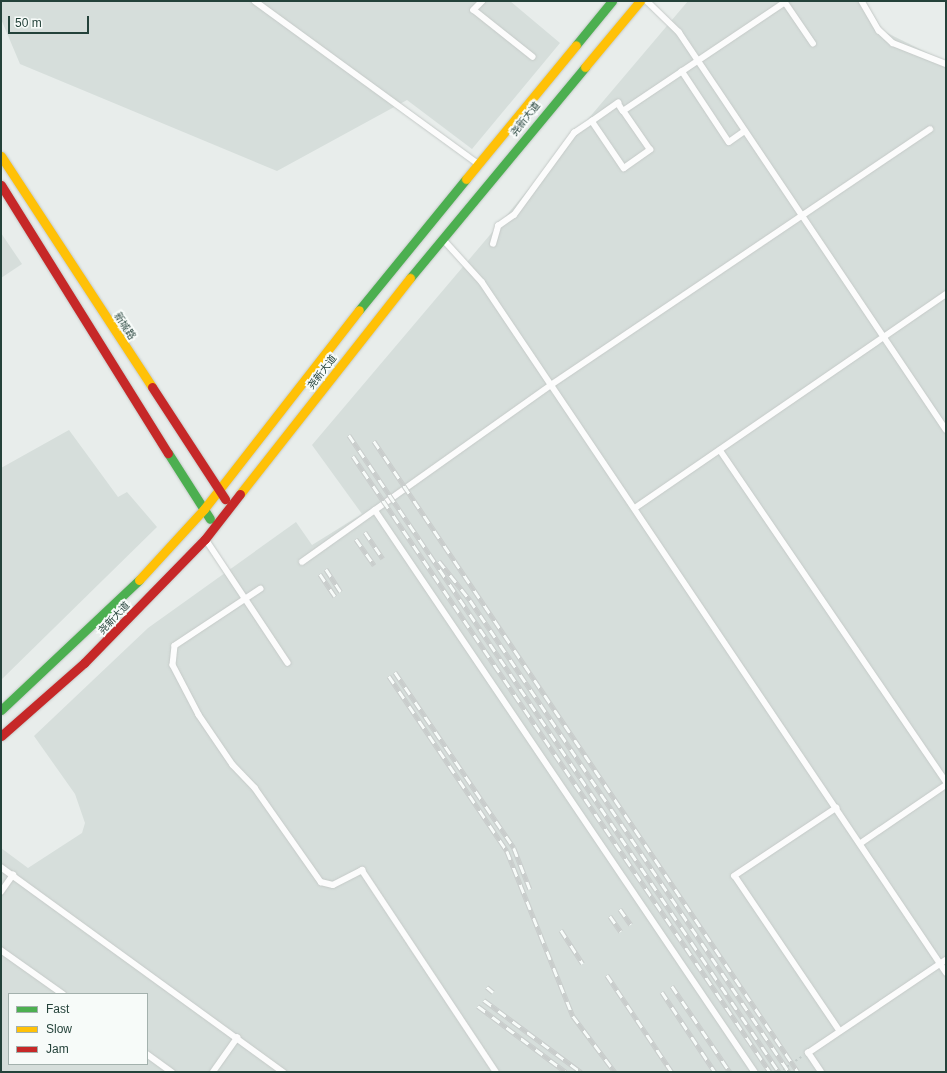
<!DOCTYPE html>
<meta charset="utf-8">
<style>
body{margin:0}
#map{position:relative;width:947px;height:1073px;overflow:hidden;background:#e8edeb;font-family:Helvetica,"Noto Sans SC",sans-serif}
div>[style]{position:absolute}
.built>*{inset:0;background:#d6dedb}
.path>*{height:2px;margin-top:-1px;transform-origin:0;background:repeating-linear-gradient(90deg,#c3ccca 0 2px,transparent 0 5px)}
.roads{filter:drop-shadow(0 0 1px #c5cac8) drop-shadow(0 0 1px #c5cac8)}
.lane>*{height:5.5px;margin:-2.75px;padding:0 2.75px;transform-origin:2.75px;border-radius:2.75px;background:#fcfcfc}
.fast>*{height:9px;margin:-4.5px;padding:0 4.5px;transform-origin:4.5px;border-radius:4.5px;background:#4caf50}
.slow>*{height:9px;margin:-4.5px;padding:0 4.5px;transform-origin:4.5px;border-radius:4.5px;background:#ffc107}
.jam>*{height:9px;margin:-4.5px;padding:0 4.5px;transform-origin:4.5px;border-radius:4.5px;background:#c62828}
.rail>*{height:4.5px;margin-top:-2.25px;transform-origin:0;background:repeating-linear-gradient(90deg,#f7fbf9 0 9px,#c9cdcc 0 18px);box-sizing:border-box;border-block:1px solid #c9cdcc}
span{translate:-50% -50%;white-space:nowrap;text-align:center;line-height:1.15;-webkit-text-stroke:4px #f7fbf9;paint-order:stroke}
.street-label{font-size:10px;color:#24423a}
.frame{position:absolute;inset:0;border:2px solid #24423a;pointer-events:none}
.legend{position:absolute;left:8px;top:993px;width:140px;height:72px;box-sizing:border-box;background:#f7fbf9;border:1px solid #a3b1ad;margin:0;padding:5px 7px;list-style:none;font-size:12px;color:#24423a}
.legend li{display:flex;align-items:center;gap:8px;height:20px}
.legend b{width:20px;border:1px solid #a3b1ad}
.scale{position:absolute;left:8px;top:16px;width:81px;height:18px;box-sizing:border-box;border:2px solid #24423a;border-top:0;padding-left:5px;font-size:12px;line-height:14px;white-space:nowrap;color:#24423a;-webkit-text-stroke:3px #f7fbf9;paint-order:stroke}
</style>
<div id="map">
<div class="built">
<i style="clip-path:polygon(1px 1px,510px 1px,560px 43px,472px 149px,407px 100px,277px 171px,20px 64px,1px 19px)"></i>
<i style="clip-path:polygon(evenodd,688px 1px,865px 1px,883px 31px,946px 62px,946px 1072px,1px 1072px,1px 848px,28px 868px,82px 833px,85px 823px,75px 794px,34px 736px,148px 628px,296px 522px,312px 545px,362px 514px,312px 445px,688px 1px,9px 994px,147px 994px,147px 1064px,9px 1064px,9px 994px)"></i>
<i style="clip-path:polygon(1px 233px,22px 264px,1px 278px)"></i>
<i style="clip-path:polygon(69px 430px,118px 497px,127px 492px,157px 527px,1px 680px,1px 468px)"></i>
</div>
<div class="path">
<i style="left:779px;top:1072px;width:27px;rotate:-34deg"></i>
</div>
<div class="roads">
<div class="lane">
<i style="left:255px;top:1px;width:273px;rotate:36.1deg"></i>
<i style="left:483px;top:1px;width:13px;rotate:135deg"></i>
<i style="left:474px;top:10px;width:75px;rotate:38.5deg"></i>
<i style="left:647px;top:1px;width:45px;rotate:44.1deg"></i>
<i style="left:679px;top:32px;width:479px;rotate:56.1deg"></i>
<i style="left:862px;top:1px;width:34px;rotate:60deg"></i>
<i style="left:879px;top:30px;width:19px;rotate:43deg"></i>
<i style="left:893px;top:43px;width:57px;rotate:21.6deg"></i>
<i style="left:682px;top:71px;width:85px;rotate:56.5deg"></i>
<i style="left:729px;top:142px;width:19px;rotate:-35deg"></i>
<i style="left:592px;top:121px;width:32px;rotate:-35deg"></i>
<i style="left:618px;top:103px;width:9px;rotate:58deg"></i>
<i style="left:444px;top:240px;width:57px;rotate:47.9deg"></i>
<i style="left:482px;top:282px;width:832px;rotate:56.08deg"></i>
<i style="left:493px;top:244px;width:19px;rotate:-74deg"></i>
<i style="left:498px;top:226px;width:19px;rotate:-35deg"></i>
<i style="left:514px;top:215px;width:102px;rotate:-53.8deg"></i>
<i style="left:574px;top:133px;width:22px;rotate:-34deg"></i>
<i style="left:592px;top:121px;width:57px;rotate:55.8deg"></i>
<i style="left:624px;top:168px;width:32px;rotate:-35deg"></i>
<i style="left:650px;top:150px;width:47px;rotate:-124.7deg"></i>
<i style="left:623px;top:111px;width:195px;rotate:-33.9deg"></i>
<i style="left:785px;top:2px;width:50px;rotate:55.7deg"></i>
<i style="left:720px;top:450px;width:401px;rotate:55.7deg"></i>
<i style="left:635px;top:508px;width:378px;rotate:-34.5deg"></i>
<i style="left:375px;top:510px;width:678px;rotate:55.94deg"></i>
<i style="left:207px;top:541px;width:146px;rotate:56.4deg"></i>
<i style="left:302px;top:562px;width:305px;rotate:-35.4deg"></i>
<i style="left:551px;top:385px;width:457px;rotate:-34deg"></i>
<i style="left:261px;top:589px;width:103px;rotate:146.5deg"></i>
<i style="left:175px;top:646px;width:19px;rotate:96deg"></i>
<i style="left:173px;top:665px;width:56px;rotate:62.5deg"></i>
<i style="left:199px;top:715px;width:60px;rotate:55.8deg"></i>
<i style="left:233px;top:765px;width:32px;rotate:46deg"></i>
<i style="left:255px;top:788px;width:115px;rotate:54.9deg"></i>
<i style="left:321px;top:882px;width:12px;rotate:14deg"></i>
<i style="left:333px;top:885px;width:33px;rotate:-27deg"></i>
<i style="left:362px;top:870px;width:242px;rotate:56.4deg"></i>
<i style="left:837px;top:808px;width:123px;rotate:146.3deg"></i>
<i style="left:735px;top:876px;width:187px;rotate:55.9deg"></i>
<i style="left:861px;top:843px;width:103px;rotate:-34.3deg"></i>
<i style="left:1px;top:867px;width:349px;rotate:36deg"></i>
<i style="left:1px;top:892px;width:21px;rotate:-55deg"></i>
<i style="left:1px;top:950px;width:76px;rotate:35.4deg"></i>
<i style="left:147px;top:1054px;width:31px;rotate:36deg"></i>
<i style="left:213px;top:1072px;width:42px;rotate:-54.8deg"></i>
<i style="left:821px;top:1072px;width:23px;rotate:-124deg"></i>
<i style="left:808px;top:1053px;width:166px;rotate:-34deg"></i>
</div>
<div class="fast">
<i style="left:576px;top:45px;width:57px;rotate:-50.7deg"></i>
<i style="left:410px;top:278px;width:274px;rotate:-50.3deg"></i>
<i style="left:359px;top:310px;width:169px;rotate:-50.8deg"></i>
<i style="left:168px;top:453px;width:78px;rotate:57.5deg"></i>
<i style="left:1px;top:710px;width:190px;rotate:-43.3deg"></i>
</div>
<div class="slow">
<i style="left:585px;top:67px;width:86px;rotate:-50.2deg"></i>
<i style="left:1px;top:156px;width:276px;rotate:56.8deg"></i>
<i style="left:466px;top:179px;width:173px;rotate:-50.6deg"></i>
<i style="left:240px;top:494px;width:275px;rotate:-51.8deg"></i>
<i style="left:139px;top:580px;width:96px;rotate:-47.5deg"></i>
<i style="left:204px;top:509px;width:252px;rotate:-52.1deg"></i>
</div>
<div class="jam">
<i style="left:1px;top:185px;width:316px;rotate:58.1deg"></i>
<i style="left:152px;top:387px;width:134px;rotate:56.9deg"></i>
<i style="left:1px;top:736px;width:111px;rotate:-41.3deg"></i>
<i style="left:84px;top:663px;width:173px;rotate:-45.7deg"></i>
<i style="left:205px;top:539px;width:57px;rotate:-52.1deg"></i>
</div>
</div>
<div class="rail">
<i style="left:349px;top:435px;width:769px;rotate:55.98deg"></i>
<i style="left:374px;top:441px;width:760px;rotate:56.1deg"></i>
<i style="left:353px;top:456px;width:744px;rotate:55.9deg"></i>
<i style="left:365px;top:532px;width:32px;rotate:56deg"></i>
<i style="left:356px;top:539px;width:32px;rotate:55deg"></i>
<i style="left:439px;top:561px;width:50px;rotate:51.5deg"></i>
<i style="left:470px;top:600px;width:570px;rotate:55.95deg"></i>
<i style="left:326px;top:569px;width:27px;rotate:57deg"></i>
<i style="left:320px;top:574px;width:27px;rotate:56deg"></i>
<i style="left:395px;top:672px;width:212px;rotate:55.9deg"></i>
<i style="left:514px;top:848px;width:44px;rotate:68.7deg"></i>
<i style="left:389px;top:676px;width:211px;rotate:56deg"></i>
<i style="left:507px;top:851px;width:178px;rotate:68.2deg"></i>
<i style="left:573px;top:1016px;width:70px;rotate:53.1deg"></i>
<i style="left:620px;top:909px;width:19px;rotate:55deg"></i>
<i style="left:610px;top:916px;width:19px;rotate:55deg"></i>
<i style="left:561px;top:930px;width:40px;rotate:57.1deg"></i>
<i style="left:607px;top:975px;width:117px;rotate:56.2deg"></i>
<i style="left:672px;top:986px;width:104px;rotate:56deg"></i>
<i style="left:487px;top:987px;width:8px;rotate:40deg"></i>
<i style="left:662px;top:992px;width:96px;rotate:56.5deg"></i>
<i style="left:484px;top:1000px;width:121px;rotate:36.6deg"></i>
<i style="left:478px;top:1006px;width:110px;rotate:36.9deg"></i>
</div>
<div class="street-label">
<span style="left:525px;top:119px;rotate:-51deg">尧新大道</span>
<span style="left:125px;top:326px;rotate:57deg">新城路</span>
<span style="left:322px;top:372px;rotate:-52deg">尧新大道</span>
<span style="left:114px;top:618px;rotate:-46deg">尧新大道</span>
</div>
<div class="frame"></div>
<ul class="legend">
<li><b style="height:5px;background:#4caf50"></b>Fast</li>
<li><b style="height:5px;background:#ffc107"></b>Slow</li>
<li><b style="height:5px;background:#c62828"></b>Jam</li>
</ul>
<div class="scale">50 m</div>
</div>
